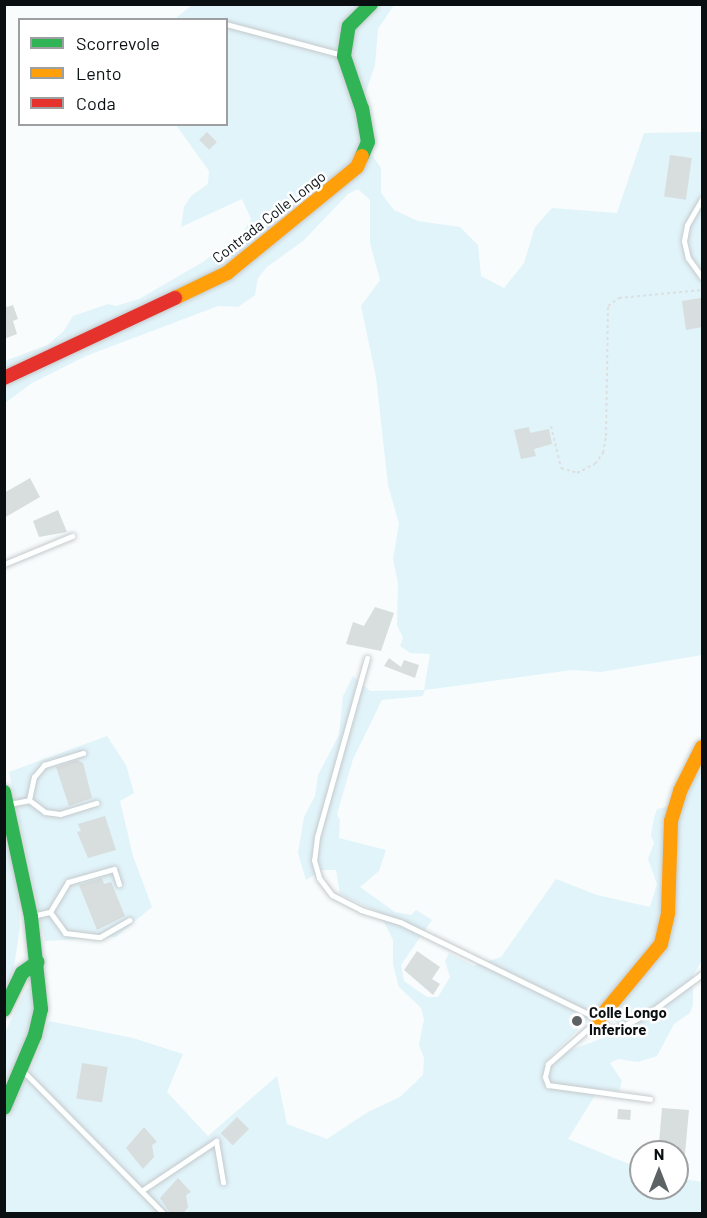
<!DOCTYPE html>
<style>
body{margin:0}
#map{position:relative;width:707px;height:1218px;overflow:hidden;background:#f8fcfd;font-family:Barlow,sans-serif}
div>[style]{position:absolute}
.green>*{inset:0;background:#e1f4fa}
.building>*{inset:0;background:#d8ddde;transform-origin:0 0}
.path>*{height:2px;margin-top:-1px;transform-origin:0;background:repeating-linear-gradient(90deg,#dedfe0 0 3px,transparent 0 6px)}
.roads{filter:drop-shadow(0 0 2px #c4c9cb) drop-shadow(0 0 2px #c4c9cb)}
.lane>*{height:5px;margin:-2.5px;padding:0 2.5px;transform-origin:2.5px;border-radius:2.5px;background:#feffff}
.fast>*{height:14px;margin:-7px;padding:0 7px;transform-origin:7px;border-radius:7px;background:#30b455}
.slow>*{height:14px;margin:-7px;padding:0 7px;transform-origin:7px;border-radius:7px;background:#ff9f0a}
.jam>*{height:14px;margin:-7px;padding:0 7px;transform-origin:7px;border-radius:7px;background:#e5322d}
.dots>*{width:16px;height:16px;translate:-50% -50%;box-sizing:border-box;border:3px solid #fff;border-radius:50%}
span{translate:-50% -50%;white-space:nowrap;text-align:center;line-height:1.15;-webkit-text-stroke:5px #fff;paint-order:stroke}
.street-label{font-size:15px;color:#0a1012}
.poi-label{font-size:15px;color:#0a1012;font-weight:700}
.left{translate:0 -50%;text-align:left}
.frame{position:absolute;inset:0;border:6px solid #0a1012;pointer-events:none}
.legend{position:absolute;left:18px;top:18px;width:210px;height:108px;box-sizing:border-box;background:#fff;border:2px solid #9d9fa0;margin:0;padding:8px 10px;list-style:none;font-size:18px;color:#0a1012}
.legend li{display:flex;align-items:center;gap:12px;height:30px}
.legend b{width:30px;border:2px solid #9d9fa0}
.north{position:absolute;left:629px;top:1140px;width:60px;height:60px;box-sizing:border-box;background:#fff;border:2px solid #9d9fa0;border-radius:50%;rotate:0deg;font-size:16px;font-weight:700;line-height:24px;text-align:center;color:#0a1012}
.north::after{content:'';display:block;margin:auto;width:21px;height:27px;background:#5d6364;clip-path:polygon(50% 0,100% 100%,50% 72%,0 100%)}
</style>
<div id="map">
<div class="green">
<i style="clip-path:polygon(evenodd,192px 5px,394px 5px,378px 29px,375px 65px,363px 100px,370px 152px,381px 168px,381px 193px,394px 210px,418px 221px,460px 227px,478px 245px,481px 276px,504px 288px,524px 263px,535px 227px,552px 208px,617px 213px,644px 133px,702px 132px,702px 655px,601px 672px,572px 670px,425px 690px,423px 696px,382px 700px,353px 759px,337px 814px,340px 820px,339px 838px,386px 850px,379px 871px,360px 887px,395px 912px,411px 915px,416px 910px,432px 920px,401px 965px,404px 981px,427px 997px,438px 997px,450px 977px,445px 961px,449px 953px,474px 966px,501px 957px,556px 879px,597px 895px,650px 907px,657px 884px,648px 859px,654px 843px,651px 835px,654px 818px,657px 809px,666px 807px,702px 769px,702px 961px,693px 975px,693px 1005px,690px 1013px,674px 1024px,657px 1056px,638px 1062px,618px 1059px,610px 1063px,622px 1081px,619px 1091px,599px 1089px,568px 1139px,641px 1169px,641px 1188px,677px 1188px,677px 1178px,702px 1182px,702px 1213px,5px 1214px,5px 1032px,27px 988px,34px 989px,35px 1000px,30px 1031px,13px 1074px,27px 1081px,49px 1021px,133px 1038px,183px 1054px,167px 1092px,208px 1136px,277px 1076px,287px 1124px,327px 1139px,368px 1112px,400px 1097px,423px 1075px,424px 1058px,419px 1045px,424px 1019px,421px 1008px,399px 987px,393px 965px,393px 940px,387px 928px,378px 912px,340px 894px,336px 870px,322px 870px,306px 880px,298px 853px,304px 817px,315px 796px,318px 775px,339px 735px,343px 696px,353px 676px,370px 691px,424px 690px,430px 654px,410px 653px,400px 646px,403px 638px,397px 625px,398px 583px,393px 559px,399px 524px,388px 485px,376px 377px,361px 306px,380px 280px,370px 243px,370px 200px,358px 189px,348px 194px,303px 241px,267px 267px,258px 278px,255px 295px,238px 307px,218px 306px,86px 356px,32px 383px,5px 403px,5px 361px,47px 345px,63px 332px,73px 316px,108px 304px,116px 306px,139px 299px,203px 262px,244px 231px,251px 219px,242px 199px,181px 227px,184px 207px,191px 196px,208px 184px,209px 171px,176px 125px,226px 124px,226px 20px,175px 19px,192px 5px,600px 1008px,617px 1023px,619px 1032px,568px 1051px,550px 1068px,546px 1085px,542px 1078px,548px 1059px,600px 1008px)"></i>
<i style="clip-path:polygon(107px 736px,126px 765px,134px 793px,120px 801px,133px 856px,152px 907px,116px 937px,45px 941px,9px 772px)"></i>
<i style="clip-path:polygon(4px 826px,18px 889px,20px 927px,14px 967px,5px 994px)"></i>
</div>
<div class="building">
<i style="left:207px;top:132px;width:14px;height:11px;rotate:45deg"></i>
<i style="left:670px;top:155px;width:22px;height:42px;rotate:8deg"></i>
<i style="clip-path:polygon(701px 298px,702px 327px,686px 330px,682px 301px)"></i>
<i style="clip-path:polygon(4px 303px,7px 307px,13px 305px,18px 319px,13px 321px,17px 334px,4px 339px)"></i>
<i style="clip-path:polygon(529px 427px,530px 433px,549px 429px,552px 444px,534px 449px,536px 456px,521px 459px,514px 430px)"></i>
<i style="clip-path:polygon(30px 478px,40px 497px,4px 518px,4px 493px)"></i>
<i style="clip-path:polygon(58px 510px,67px 532px,39px 537px,33px 521px)"></i>
<i style="clip-path:polygon(375px 607px,394px 613px,381px 651px,346px 644px,353px 622px,364px 626px)"></i>
<i style="clip-path:polygon(389px 658px,401px 667px,404px 660px,419px 665px,415px 678px,384px 666px)"></i>
<i style="clip-path:polygon(77px 760px,83px 763px,92px 798px,69px 806px,56px 767px)"></i>
<i style="clip-path:polygon(105px 816px,116px 850px,88px 858px,77px 832px,81px 831px,78px 824px)"></i>
<i style="clip-path:polygon(102px 878px,104px 884px,111px 882px,125px 916px,97px 930px,79px 885px)"></i>
<i style="clip-path:polygon(417px 951px,440px 967px,432px 979px,440px 984px,433px 995px,404px 970px)"></i>
<i style="left:82px;top:1063px;width:26px;height:36px;rotate:9deg"></i>
<i style="clip-path:polygon(662px 1108px,689px 1110px,684px 1165px,677px 1165px,677px 1145px,659px 1143px)"></i>
<i style="left:618px;top:1109px;width:13px;height:10px;rotate:4deg"></i>
<i style="left:237px;top:1117px;width:17px;height:23px;rotate:45deg"></i>
<i style="clip-path:polygon(144px 1127px,157px 1142px,152px 1145px,154px 1157px,143px 1169px,126px 1148px)"></i>
<i style="clip-path:polygon(178px 1178px,191px 1192px,186px 1195px,188px 1207px,183px 1214px,171px 1214px,160px 1198px)"></i>
</div>
<div class="path">
<i style="left:551px;top:426px;width:43px;rotate:76.6deg"></i>
<i style="left:561px;top:468px;width:17px;rotate:17deg"></i>
<i style="left:577px;top:473px;width:20px;rotate:-27deg"></i>
<i style="left:595px;top:464px;width:14px;rotate:-54deg"></i>
<i style="left:603px;top:453px;width:17px;rotate:-80deg"></i>
<i style="left:606px;top:436px;width:130px;rotate:-89.1deg"></i>
<i style="left:608px;top:306px;width:14px;rotate:-36deg"></i>
<i style="left:619px;top:298px;width:83px;rotate:-5.5deg"></i>
</div>
<div class="roads">
<div class="lane">
<i style="left:226px;top:24px;width:120px;rotate:15deg"></i>
<i style="left:702px;top:199px;width:30px;rotate:120deg"></i>
<i style="left:687px;top:225px;width:16px;rotate:101deg"></i>
<i style="left:684px;top:241px;width:17px;rotate:77deg"></i>
<i style="left:688px;top:258px;width:24px;rotate:54deg"></i>
<i style="left:4px;top:564px;width:74px;rotate:-22.4deg"></i>
<i style="left:367px;top:658px;width:186px;rotate:105.6deg"></i>
<i style="left:317px;top:837px;width:23px;rotate:97deg"></i>
<i style="left:314px;top:860px;width:19px;rotate:74deg"></i>
<i style="left:319px;top:878px;width:21px;rotate:53deg"></i>
<i style="left:332px;top:895px;width:33px;rotate:27deg"></i>
<i style="left:361px;top:910px;width:41px;rotate:17.1deg"></i>
<i style="left:400px;top:922px;width:221px;rotate:26deg"></i>
<i style="left:599px;top:1019px;width:11px;rotate:52deg"></i>
<i style="left:606px;top:1028px;width:11px;rotate:5deg"></i>
<i style="left:617px;top:1029px;width:39px;rotate:-27deg"></i>
<i style="left:652px;top:1011px;width:62px;rotate:-36.5deg"></i>
<i style="left:29px;top:800px;width:24px;rotate:-78deg"></i>
<i style="left:34px;top:777px;width:16px;rotate:-50deg"></i>
<i style="left:44px;top:765px;width:41px;rotate:-17.1deg"></i>
<i style="left:9px;top:804px;width:20px;rotate:-11deg"></i>
<i style="left:29px;top:800px;width:20px;rotate:37deg"></i>
<i style="left:45px;top:812px;width:15px;rotate:8deg"></i>
<i style="left:60px;top:814px;width:38px;rotate:-17deg"></i>
<i style="left:50px;top:912px;width:26px;rotate:54deg"></i>
<i style="left:65px;top:933px;width:35px;rotate:7deg"></i>
<i style="left:100px;top:937px;width:34px;rotate:-30deg"></i>
<i style="left:32px;top:916px;width:18px;rotate:-13deg"></i>
<i style="left:50px;top:912px;width:35px;rotate:-59deg"></i>
<i style="left:68px;top:882px;width:48px;rotate:-15.8deg"></i>
<i style="left:114px;top:869px;width:16px;rotate:72deg"></i>
<i style="left:598px;top:1020px;width:67px;rotate:138.7deg"></i>
<i style="left:548px;top:1064px;width:13px;rotate:103deg"></i>
<i style="left:545px;top:1077px;width:9px;rotate:69deg"></i>
<i style="left:548px;top:1085px;width:103px;rotate:7.8deg"></i>
<i style="left:22px;top:1070px;width:202px;rotate:45.4deg"></i>
<i style="left:144px;top:1189px;width:87px;rotate:-33.7deg"></i>
<i style="left:216px;top:1141px;width:42px;rotate:80.3deg"></i>
</div>
<div class="fast">
<i style="left:362px;top:156px;width:15px;rotate:-67deg"></i>
<i style="left:368px;top:142px;width:34px;rotate:-100deg"></i>
<i style="left:362px;top:109px;width:56px;rotate:-108.8deg"></i>
<i style="left:344px;top:56px;width:30px;rotate:-81deg"></i>
<i style="left:349px;top:26px;width:31px;rotate:-45deg"></i>
<i style="left:4px;top:792px;width:128px;rotate:77.8deg"></i>
<i style="left:31px;top:917px;width:93px;rotate:83.8deg"></i>
<i style="left:41px;top:1009px;width:27px;rotate:103deg"></i>
<i style="left:35px;top:1035px;width:79px;rotate:113deg"></i>
<i style="left:4px;top:1010px;width:41px;rotate:-64.1deg"></i>
<i style="left:22px;top:973px;width:19px;rotate:-35deg"></i>
</div>
<div class="slow">
<i style="left:175px;top:298px;width:58px;rotate:-25.7deg"></i>
<i style="left:227px;top:273px;width:168px;rotate:-39.2deg"></i>
<i style="left:357px;top:167px;width:12px;rotate:-66deg"></i>
<i style="left:599px;top:1019px;width:97px;rotate:-50.4deg"></i>
<i style="left:661px;top:944px;width:32px;rotate:-77deg"></i>
<i style="left:668px;top:913px;width:92px;rotate:-88.1deg"></i>
<i style="left:671px;top:821px;width:31px;rotate:-73deg"></i>
<i style="left:680px;top:791px;width:49px;rotate:-63.4deg"></i>
</div>
<div class="jam">
<i style="left:4px;top:378px;width:189px;rotate:-25.1deg"></i>
</div>
</div>
<div class="dots">
<i style="left:577px;top:1021px;background:#5d6364"></i>
</div>
<div class="street-label">
<span style="left:269px;top:217px;rotate:-38deg">Contrada Colle Longo</span>
</div>
<div class="poi-label">
<span class="left" style="left:589px;top:1021px">Colle Longo<br>Inferiore</span>
</div>
<div class="frame"></div>
<ul class="legend">
<li><b style="height:8px;background:#30b455"></b>Scorrevole</li>
<li><b style="height:8px;background:#ff9f0a"></b>Lento</li>
<li><b style="height:8px;background:#e5322d"></b>Coda</li>
</ul>
<div class="north">N</div>
</div>
